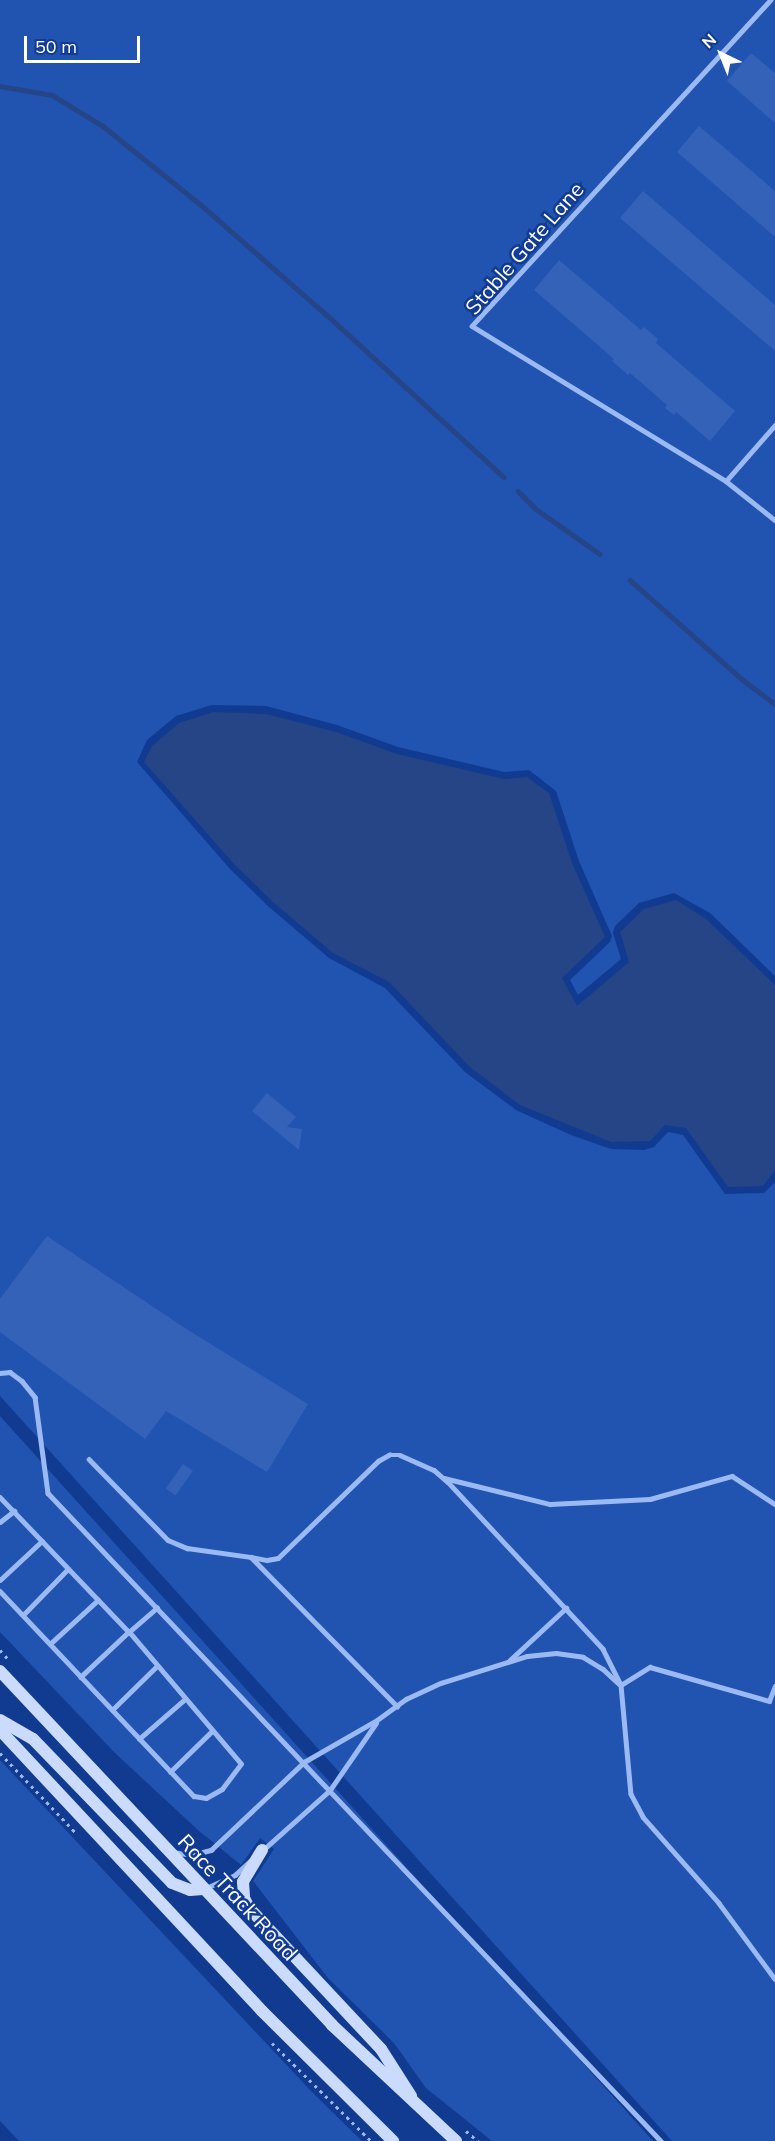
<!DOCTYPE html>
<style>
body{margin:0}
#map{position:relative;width:775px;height:2141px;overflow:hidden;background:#103b91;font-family:Mulish,sans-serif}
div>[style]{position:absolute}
.green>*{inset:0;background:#2153b1}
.water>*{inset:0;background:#254586}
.stream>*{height:4.5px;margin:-2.25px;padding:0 2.25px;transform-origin:2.25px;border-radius:2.25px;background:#254586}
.building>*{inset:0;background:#3462b9;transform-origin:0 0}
.path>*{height:3px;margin-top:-1.5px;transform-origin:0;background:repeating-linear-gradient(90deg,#9bbaf3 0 3px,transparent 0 7.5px)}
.lane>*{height:4.5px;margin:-2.25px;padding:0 2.25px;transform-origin:2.25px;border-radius:2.25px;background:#9bbaf3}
.secondary>*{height:12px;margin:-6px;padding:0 6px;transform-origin:6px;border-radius:6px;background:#cadbfd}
span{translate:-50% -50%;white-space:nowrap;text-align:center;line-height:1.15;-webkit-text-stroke:5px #103b91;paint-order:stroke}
.street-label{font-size:21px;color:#fff}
.north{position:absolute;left:691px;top:24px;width:60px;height:60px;-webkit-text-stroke:4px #103b91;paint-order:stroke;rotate:317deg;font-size:16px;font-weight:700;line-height:24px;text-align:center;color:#fff}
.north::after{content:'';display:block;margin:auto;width:21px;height:27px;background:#fff;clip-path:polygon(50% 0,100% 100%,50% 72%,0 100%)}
.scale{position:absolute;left:24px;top:36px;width:116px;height:27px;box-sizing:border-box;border:3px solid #fff;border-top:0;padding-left:8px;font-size:18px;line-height:21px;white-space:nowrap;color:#fff;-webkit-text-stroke:4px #103b91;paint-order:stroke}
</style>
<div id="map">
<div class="green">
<i style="clip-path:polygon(0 0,775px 0,775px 976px,710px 913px,674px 893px,639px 903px,615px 926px,613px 933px,621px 959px,578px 995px,570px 980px,610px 942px,612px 936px,579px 861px,556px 791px,529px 770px,504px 772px,398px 747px,337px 725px,266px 706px,212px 705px,176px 716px,147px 740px,137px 762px,230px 869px,269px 907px,329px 958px,385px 988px,465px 1072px,516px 1110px,571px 1135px,611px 1149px,644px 1150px,654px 1147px,668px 1132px,683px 1135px,725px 1194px,764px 1193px,775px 1182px,775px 2141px,672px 2141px,0 1396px)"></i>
<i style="clip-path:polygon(0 1416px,653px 2141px,492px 2141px,426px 2088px,394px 2043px,328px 1978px,253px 1881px,274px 1849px,260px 1838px,241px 1865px,199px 1831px,115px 1753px,0 1632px)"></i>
<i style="clip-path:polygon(0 1760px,310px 2090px,362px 2141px,19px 2141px,0 2121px)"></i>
</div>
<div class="water">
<i style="clip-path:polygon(213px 712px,266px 714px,336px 732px,397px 754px,504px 779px,527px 777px,549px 793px,572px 863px,605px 937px,562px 978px,577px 1006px,629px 962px,620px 932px,644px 909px,676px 900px,706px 919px,775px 985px,775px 1170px,763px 1186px,728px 1187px,686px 1128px,665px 1125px,650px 1141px,611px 1142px,520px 1105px,470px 1067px,389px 982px,333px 953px,273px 902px,235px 865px,144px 762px,152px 746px,179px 723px)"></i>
</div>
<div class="stream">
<i style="left:0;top:86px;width:53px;rotate:9.8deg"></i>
<i style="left:52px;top:95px;width:60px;rotate:31.3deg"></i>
<i style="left:103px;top:126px;width:124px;rotate:38.8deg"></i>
<i style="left:200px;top:204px;width:169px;rotate:41.2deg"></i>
<i style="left:327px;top:315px;width:240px;rotate:42.5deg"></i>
<i style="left:518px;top:491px;width:25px;rotate:45deg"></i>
<i style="left:536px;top:509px;width:78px;rotate:35.1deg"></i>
<i style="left:630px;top:580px;width:151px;rotate:41.5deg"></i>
<i style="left:743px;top:680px;width:40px;rotate:37deg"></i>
</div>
<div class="building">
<i style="clip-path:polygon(751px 53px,775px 73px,775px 123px,727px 81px)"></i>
<i style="clip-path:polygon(699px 126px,775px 191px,775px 237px,677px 152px)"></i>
<i style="clip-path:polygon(643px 191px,775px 305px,775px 351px,620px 218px)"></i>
<i style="clip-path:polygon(559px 260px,641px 330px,644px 327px,658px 339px,656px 343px,735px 411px,710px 441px,676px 412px,674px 415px,665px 408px,667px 405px,630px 373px,628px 375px,612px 361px,614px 359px,534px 290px)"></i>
<i style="clip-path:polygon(267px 1093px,296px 1117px,287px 1127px,302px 1129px,299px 1150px,252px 1111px)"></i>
<i style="clip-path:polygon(47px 1236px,188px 1330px,308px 1404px,267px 1472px,166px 1411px,145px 1439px,0 1332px,0 1299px)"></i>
<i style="left:183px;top:1464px;width:12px;height:30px;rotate:35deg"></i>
</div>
<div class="path">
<i style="left:0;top:1650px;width:12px;rotate:48deg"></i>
<i style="left:0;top:1753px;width:109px;rotate:46.5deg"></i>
<i style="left:272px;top:2043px;width:139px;rotate:44.7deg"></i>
<i style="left:466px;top:2131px;width:16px;rotate:40deg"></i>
</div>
<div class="lane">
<i style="left:771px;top:0;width:442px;rotate:132.5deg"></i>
<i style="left:472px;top:326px;width:298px;rotate:31.4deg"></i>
<i style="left:726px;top:481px;width:74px;rotate:-48.8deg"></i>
<i style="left:726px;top:481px;width:63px;rotate:38.5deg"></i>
<i style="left:0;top:1373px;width:10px;rotate:-6deg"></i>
<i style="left:10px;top:1372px;width:15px;rotate:37deg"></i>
<i style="left:22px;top:1381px;width:21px;rotate:51deg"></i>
<i style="left:35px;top:1397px;width:97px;rotate:82.3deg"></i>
<i style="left:48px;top:1493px;width:892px;rotate:46.59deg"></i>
<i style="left:89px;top:1459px;width:113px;rotate:45.7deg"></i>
<i style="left:168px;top:1540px;width:21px;rotate:23deg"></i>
<i style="left:187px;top:1548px;width:65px;rotate:8deg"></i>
<i style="left:251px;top:1557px;width:209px;rotate:45.6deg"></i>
<i style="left:444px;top:1478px;width:109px;rotate:13.8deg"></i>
<i style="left:550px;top:1504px;width:100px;rotate:-2.9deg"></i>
<i style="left:650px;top:1499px;width:85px;rotate:-15.7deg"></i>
<i style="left:732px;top:1476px;width:51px;rotate:33.1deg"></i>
<i style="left:0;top:1497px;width:187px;rotate:46.3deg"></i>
<i style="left:129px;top:1632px;width:66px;rotate:136.8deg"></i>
<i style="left:0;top:1522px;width:18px;rotate:-38deg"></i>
<i style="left:251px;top:1557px;width:16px;rotate:11deg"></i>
<i style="left:267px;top:1560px;width:11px;rotate:-10deg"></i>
<i style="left:278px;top:1558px;width:139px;rotate:-44.1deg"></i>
<i style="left:378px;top:1461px;width:13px;rotate:-29deg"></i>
<i style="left:389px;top:1455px;width:11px"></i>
<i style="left:400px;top:1455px;width:37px;rotate:24deg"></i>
<i style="left:434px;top:1470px;width:18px;rotate:41deg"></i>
<i style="left:448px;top:1482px;width:228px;rotate:47.1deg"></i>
<i style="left:603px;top:1649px;width:40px;rotate:63.4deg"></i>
<i style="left:621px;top:1685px;width:109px;rotate:84.8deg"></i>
<i style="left:631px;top:1794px;width:26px;rotate:62deg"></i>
<i style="left:643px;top:1817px;width:115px;rotate:48.5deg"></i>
<i style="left:719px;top:1903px;width:94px;rotate:53.6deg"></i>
<i style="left:0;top:1580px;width:57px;rotate:-42.9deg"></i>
<i style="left:0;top:1591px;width:282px;rotate:46.6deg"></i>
<i style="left:194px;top:1796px;width:12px;rotate:9deg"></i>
<i style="left:206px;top:1798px;width:18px;rotate:-29deg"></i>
<i style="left:222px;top:1789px;width:31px;rotate:-53deg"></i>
<i style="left:241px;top:1764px;width:173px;rotate:-130.3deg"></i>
<i style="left:129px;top:1632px;width:37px;rotate:-41deg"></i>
<i style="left:23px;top:1615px;width:64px;rotate:-45.6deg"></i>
<i style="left:50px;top:1644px;width:65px;rotate:-42.5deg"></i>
<i style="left:509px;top:1661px;width:78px;rotate:-42.9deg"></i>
<i style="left:621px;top:1685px;width:34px;rotate:-32deg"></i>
<i style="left:650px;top:1667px;width:124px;rotate:15.9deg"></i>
<i style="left:769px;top:1701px;width:16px;rotate:-68deg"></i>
<i style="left:112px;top:1710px;width:63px;rotate:-44.4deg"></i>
<i style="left:139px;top:1739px;width:61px;rotate:-41deg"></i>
<i style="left:170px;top:1772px;width:59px;rotate:-44.3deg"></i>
<i style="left:263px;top:1850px;width:90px;rotate:-41.8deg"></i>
<i style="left:330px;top:1790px;width:81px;rotate:-55.5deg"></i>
<i style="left:173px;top:1852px;width:18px;rotate:9deg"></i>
<i style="left:191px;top:1855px;width:21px;rotate:-14deg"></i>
<i style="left:211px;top:1850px;width:128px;rotate:-43.4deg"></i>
<i style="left:304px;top:1762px;width:84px;rotate:-29.9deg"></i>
<i style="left:377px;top:1720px;width:36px;rotate:-36deg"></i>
<i style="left:406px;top:1699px;width:38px;rotate:-25deg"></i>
<i style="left:441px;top:1683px;width:90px;rotate:-17.4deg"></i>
<i style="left:527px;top:1656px;width:29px;rotate:-6deg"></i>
<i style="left:556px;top:1653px;width:27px;rotate:8deg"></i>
<i style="left:583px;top:1657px;width:23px;rotate:31deg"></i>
<i style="left:603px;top:1669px;width:22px;rotate:43deg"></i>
<i style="left:206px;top:1888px;width:32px;rotate:-24deg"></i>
<i style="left:235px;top:1875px;width:21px;rotate:-43deg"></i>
</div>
<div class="secondary">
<i style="left:0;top:1671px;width:485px;rotate:46.8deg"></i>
<i style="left:332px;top:2025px;width:170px;rotate:43.1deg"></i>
<i style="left:0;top:1720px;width:38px;rotate:30deg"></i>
<i style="left:33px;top:1739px;width:200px;rotate:46deg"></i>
<i style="left:172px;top:1883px;width:19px;rotate:21deg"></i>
<i style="left:190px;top:1890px;width:13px;rotate:-4deg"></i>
<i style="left:0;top:1730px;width:384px;rotate:47deg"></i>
<i style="left:262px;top:2011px;width:185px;rotate:44.8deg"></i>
<i style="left:262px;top:1850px;width:37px;rotate:121deg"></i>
<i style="left:243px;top:1882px;width:16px;rotate:86deg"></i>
<i style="left:244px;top:1898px;width:11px;rotate:63deg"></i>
<i style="left:249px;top:1908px;width:193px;rotate:46.9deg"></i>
<i style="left:381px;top:2049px;width:56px;rotate:57.4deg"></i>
</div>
<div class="street-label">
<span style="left:524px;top:248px;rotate:-49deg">Stable Gate Lane</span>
<span style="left:238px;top:1897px;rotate:47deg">Race Track Road</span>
</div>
<div class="north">N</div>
<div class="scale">50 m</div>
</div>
